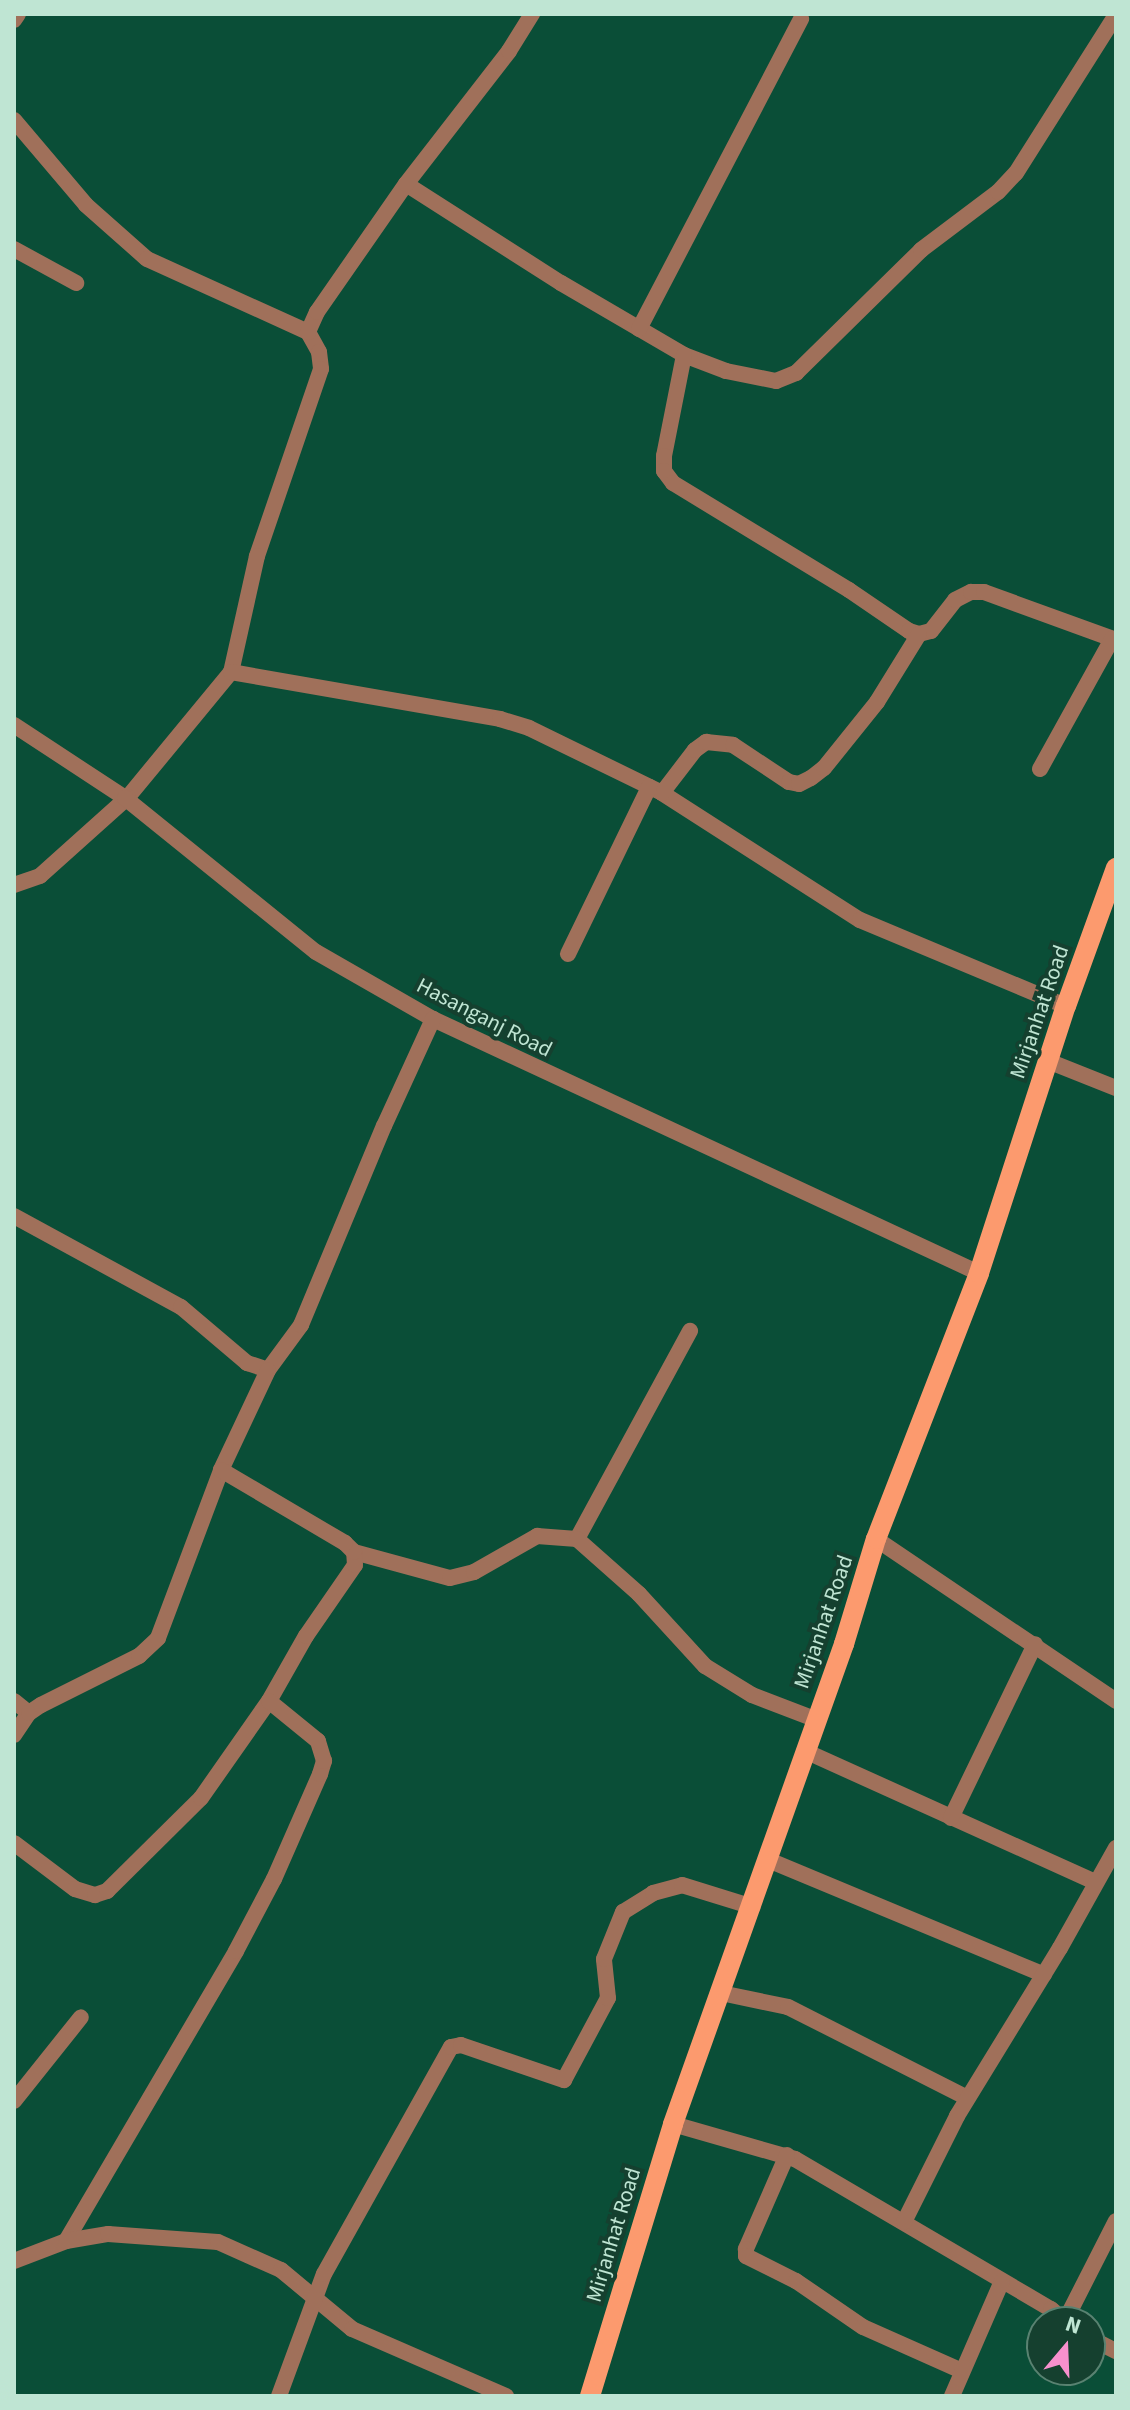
<!DOCTYPE html>
<style>
body{margin:0}
#map{position:relative;width:1130px;height:2410px;overflow:hidden;background:#0a4e37;font-family:"Source Sans 3",sans-serif}
div>[style]{position:absolute}
.minor>*{height:16px;margin:-8px;padding:0 8px;transform-origin:8px;border-radius:8px;background:#a0705a}
.primary>*{height:20px;margin:-10px;padding:0 10px;transform-origin:10px;border-radius:10px;background:#fc9a6e}
span{translate:-50% -50%;white-space:nowrap;text-align:center;line-height:1.15;-webkit-text-stroke:8px #15402f;paint-order:stroke}
.street-label{font-size:22px;color:#bfe5d3}
.frame{position:absolute;inset:0;border:16px solid #bfe5d3;pointer-events:none}
.north{position:absolute;left:1026px;top:2306px;width:80px;height:80px;box-sizing:border-box;background:#15402f;border:2px solid #598271;border-radius:50%;rotate:19deg;font-size:22px;font-weight:700;line-height:32px;text-align:center;color:#bfe5d3}
.north::after{content:'';display:block;margin:auto;width:28px;height:36px;background:#f790cd;clip-path:polygon(50% 0,100% 100%,50% 72%,0 100%)}
</style>
<div id="map">
<div class="minor">
<i style="left:14px;top:20px;width:7px;rotate:-56deg"></i>
<i style="left:14px;top:120px;width:111px;rotate:49.7deg"></i>
<i style="left:86px;top:205px;width:81px;rotate:41.5deg"></i>
<i style="left:147px;top:259px;width:177px;rotate:24.4deg"></i>
<i style="left:308px;top:332px;width:23px;rotate:61deg"></i>
<i style="left:319px;top:352px;width:17px;rotate:83deg"></i>
<i style="left:321px;top:369px;width:198px;rotate:108.9deg"></i>
<i style="left:257px;top:556px;width:119px;rotate:102.6deg"></i>
<i style="left:231px;top:672px;width:162px;rotate:129.5deg"></i>
<i style="left:128px;top:797px;width:118px;rotate:138.1deg"></i>
<i style="left:40px;top:876px;width:28px;rotate:161deg"></i>
<i style="left:406px;top:184px;width:184px;rotate:32.6deg"></i>
<i style="left:561px;top:283px;width:143px;rotate:30.3deg"></i>
<i style="left:684px;top:355px;width:45px;rotate:20.9deg"></i>
<i style="left:726px;top:371px;width:51px;rotate:11.3deg"></i>
<i style="left:776px;top:381px;width:22px;rotate:-22deg"></i>
<i style="left:796px;top:373px;width:175px;rotate:-44.5deg"></i>
<i style="left:921px;top:250px;width:96px;rotate:-37deg"></i>
<i style="left:998px;top:192px;width:26px;rotate:-47deg"></i>
<i style="left:1016px;top:173px;width:187px;rotate:-57.7deg"></i>
<i style="left:14px;top:249px;width:71px;rotate:28.7deg"></i>
<i style="left:639px;top:329px;width:350px;rotate:-62.4deg"></i>
<i style="left:308px;top:332px;width:22px;rotate:-66deg"></i>
<i style="left:317px;top:312px;width:156px;rotate:-55.2deg"></i>
<i style="left:406px;top:184px;width:168px;rotate:-52.2deg"></i>
<i style="left:509px;top:51px;width:44px;rotate:-58.1deg"></i>
<i style="left:684px;top:355px;width:103px;rotate:101.2deg"></i>
<i style="left:664px;top:456px;width:15px;rotate:90deg"></i>
<i style="left:664px;top:471px;width:15px;rotate:53deg"></i>
<i style="left:673px;top:483px;width:206px;rotate:31.3deg"></i>
<i style="left:849px;top:590px;width:73px;rotate:34.3deg"></i>
<i style="left:909px;top:631px;width:10px;rotate:17deg"></i>
<i style="left:919px;top:634px;width:12px;rotate:-14deg"></i>
<i style="left:931px;top:631px;width:39px;rotate:-52deg"></i>
<i style="left:955px;top:600px;width:18px;rotate:-27deg"></i>
<i style="left:971px;top:592px;width:13px"></i>
<i style="left:984px;top:592px;width:140px;rotate:20deg"></i>
<i style="left:231px;top:672px;width:273px;rotate:9.9deg"></i>
<i style="left:500px;top:719px;width:30px;rotate:17deg"></i>
<i style="left:529px;top:728px;width:148px;rotate:26deg"></i>
<i style="left:662px;top:793px;width:235px;rotate:32.7deg"></i>
<i style="left:860px;top:920px;width:223px;rotate:22.7deg"></i>
<i style="left:14px;top:725px;width:133px;rotate:33.3deg"></i>
<i style="left:125px;top:798px;width:245px;rotate:38.9deg"></i>
<i style="left:316px;top:952px;width:135px;rotate:29.8deg"></i>
<i style="left:433px;top:1019px;width:602px;rotate:24.95deg"></i>
<i style="left:1040px;top:769px;width:149px;rotate:-61deg"></i>
<i style="left:662px;top:793px;width:54px;rotate:-52.5deg"></i>
<i style="left:695px;top:750px;width:14px;rotate:-36deg"></i>
<i style="left:706px;top:742px;width:27px;rotate:6deg"></i>
<i style="left:733px;top:745px;width:67px;rotate:33.5deg"></i>
<i style="left:789px;top:782px;width:10px;rotate:11deg"></i>
<i style="left:799px;top:784px;width:13px;rotate:-27deg"></i>
<i style="left:811px;top:778px;width:16px;rotate:-38deg"></i>
<i style="left:824px;top:768px;width:85px;rotate:-51.2deg"></i>
<i style="left:877px;top:702px;width:80px;rotate:-58.3deg"></i>
<i style="left:568px;top:954px;width:186px;rotate:-64.1deg"></i>
<i style="left:1048px;top:1061px;width:73px;rotate:21.7deg"></i>
<i style="left:14px;top:1216px;width:190px;rotate:28.6deg"></i>
<i style="left:181px;top:1307px;width:87px;rotate:40.3deg"></i>
<i style="left:247px;top:1363px;width:22px;rotate:18deg"></i>
<i style="left:268px;top:1370px;width:56px;rotate:-53.7deg"></i>
<i style="left:301px;top:1325px;width:216px;rotate:-67.4deg"></i>
<i style="left:384px;top:1126px;width:118px;rotate:-65.4deg"></i>
<i style="left:577px;top:1539px;width:237px;rotate:-61.5deg"></i>
<i style="left:876px;top:1539px;width:290px;rotate:34deg"></i>
<i style="left:354px;top:1552px;width:99px;rotate:15.2deg"></i>
<i style="left:450px;top:1578px;width:25px;rotate:-14deg"></i>
<i style="left:474px;top:1572px;width:73px;rotate:-29.7deg"></i>
<i style="left:537px;top:1536px;width:40px;rotate:4.3deg"></i>
<i style="left:577px;top:1539px;width:83px;rotate:41.6deg"></i>
<i style="left:639px;top:1594px;width:98px;rotate:47.5deg"></i>
<i style="left:705px;top:1666px;width:55px;rotate:31.7deg"></i>
<i style="left:752px;top:1695px;width:67px;rotate:20.9deg"></i>
<i style="left:14px;top:1701px;width:19px;rotate:39deg"></i>
<i style="left:14px;top:1735px;width:27px;rotate:-56deg"></i>
<i style="left:29px;top:1713px;width:14px;rotate:-34deg"></i>
<i style="left:41px;top:1705px;width:110px;rotate:-26.6deg"></i>
<i style="left:139px;top:1656px;width:26px;rotate:-43deg"></i>
<i style="left:158px;top:1638px;width:179px;rotate:-69.4deg"></i>
<i style="left:221px;top:1470px;width:110px;rotate:-64.8deg"></i>
<i style="left:805px;top:1751px;width:318px;rotate:24.3deg"></i>
<i style="left:951px;top:1818px;width:193px;rotate:-64.2deg"></i>
<i style="left:14px;top:1843px;width:76px;rotate:37deg"></i>
<i style="left:75px;top:1889px;width:21px;rotate:17deg"></i>
<i style="left:95px;top:1895px;width:13px;rotate:-18deg"></i>
<i style="left:107px;top:1891px;width:132px;rotate:-44.7deg"></i>
<i style="left:201px;top:1798px;width:118px;rotate:-55deg"></i>
<i style="left:269px;top:1701px;width:75px;rotate:-60.4deg"></i>
<i style="left:306px;top:1636px;width:86px;rotate:-55.4deg"></i>
<i style="left:355px;top:1565px;width:13px;rotate:-94deg"></i>
<i style="left:354px;top:1552px;width:13px;rotate:-135deg"></i>
<i style="left:345px;top:1543px;width:144px;rotate:-149.5deg"></i>
<i style="left:766px;top:1859px;width:301px;rotate:22.6deg"></i>
<i style="left:721px;top:1993px;width:68px;rotate:11.8deg"></i>
<i style="left:788px;top:2007px;width:201px;rotate:26.9deg"></i>
<i style="left:14px;top:2101px;width:107px;rotate:-51.4deg"></i>
<i style="left:673px;top:2124px;width:127px;rotate:16deg"></i>
<i style="left:795px;top:2159px;width:297px;rotate:30.4deg"></i>
<i style="left:1051px;top:2309px;width:20px;rotate:41deg"></i>
<i style="left:787px;top:2155px;width:103px;rotate:113.6deg"></i>
<i style="left:746px;top:2249px;width:7px;rotate:90deg"></i>
<i style="left:746px;top:2256px;width:56px;rotate:26.6deg"></i>
<i style="left:796px;top:2281px;width:81px;rotate:34.5deg"></i>
<i style="left:863px;top:2327px;width:108px;rotate:24deg"></i>
<i style="left:904px;top:2222px;width:119px;rotate:-63.4deg"></i>
<i style="left:957px;top:2116px;width:197px;rotate:-58.5deg"></i>
<i style="left:1060px;top:1948px;width:115px;rotate:-60.8deg"></i>
<i style="left:66px;top:2241px;width:336px;rotate:-59.6deg"></i>
<i style="left:236px;top:1951px;width:81px;rotate:-62.2deg"></i>
<i style="left:274px;top:1879px;width:115px;rotate:-66.3deg"></i>
<i style="left:320px;top:1774px;width:14px;rotate:-73deg"></i>
<i style="left:324px;top:1761px;width:21px;rotate:-107deg"></i>
<i style="left:318px;top:1741px;width:63px;rotate:-140.8deg"></i>
<i style="left:14px;top:2261px;width:56px;rotate:-21deg"></i>
<i style="left:66px;top:2241px;width:43px;rotate:-9.5deg"></i>
<i style="left:108px;top:2234px;width:110px;rotate:4.2deg"></i>
<i style="left:218px;top:2242px;width:69px;rotate:24deg"></i>
<i style="left:281px;top:2270px;width:92px;rotate:39.7deg"></i>
<i style="left:352px;top:2329px;width:168px;rotate:23.5deg"></i>
<i style="left:1065px;top:2321px;width:112px;rotate:-63deg"></i>
<i style="left:1090px;top:2338px;width:29px;rotate:27deg"></i>
<i style="left:279px;top:2396px;width:130px;rotate:-69.8deg"></i>
<i style="left:324px;top:2274px;width:260px;rotate:-60.8deg"></i>
<i style="left:451px;top:2047px;width:10px;rotate:-11deg"></i>
<i style="left:461px;top:2045px;width:109px;rotate:18.8deg"></i>
<i style="left:564px;top:2080px;width:93px;rotate:-61.8deg"></i>
<i style="left:608px;top:1998px;width:39px;rotate:-96deg"></i>
<i style="left:604px;top:1959px;width:51px;rotate:-68deg"></i>
<i style="left:623px;top:1912px;width:36px;rotate:-32deg"></i>
<i style="left:653px;top:1893px;width:30px;rotate:-15deg"></i>
<i style="left:682px;top:1885px;width:74px;rotate:17.2deg"></i>
<i style="left:952px;top:2396px;width:125px;rotate:-66.5deg"></i>
</div>
<div class="primary">
<i style="left:590px;top:2396px;width:284px;rotate:-73deg"></i>
<i style="left:673px;top:2124px;width:510px;rotate:-70.39deg"></i>
<i style="left:844px;top:1644px;width:110px;rotate:-73.1deg"></i>
<i style="left:876px;top:1539px;width:285px;rotate:-68.8deg"></i>
<i style="left:979px;top:1273px;width:281px;rotate:-72deg"></i>
<i style="left:1066px;top:1006px;width:147px;rotate:-70.1deg"></i>
</div>
<div class="street-label">
<span style="left:1040px;top:1012px;rotate:-71deg">Mirjanhat Road</span>
<span style="left:484px;top:1018px;rotate:27deg">Hasanganj Road</span>
<span style="left:824px;top:1622px;rotate:-71deg">Mirjanhat Road</span>
<span style="left:614px;top:2235px;rotate:-73deg">Mirjanhat Road</span>
</div>
<div class="frame"></div>
<div class="north">N</div>
</div>
